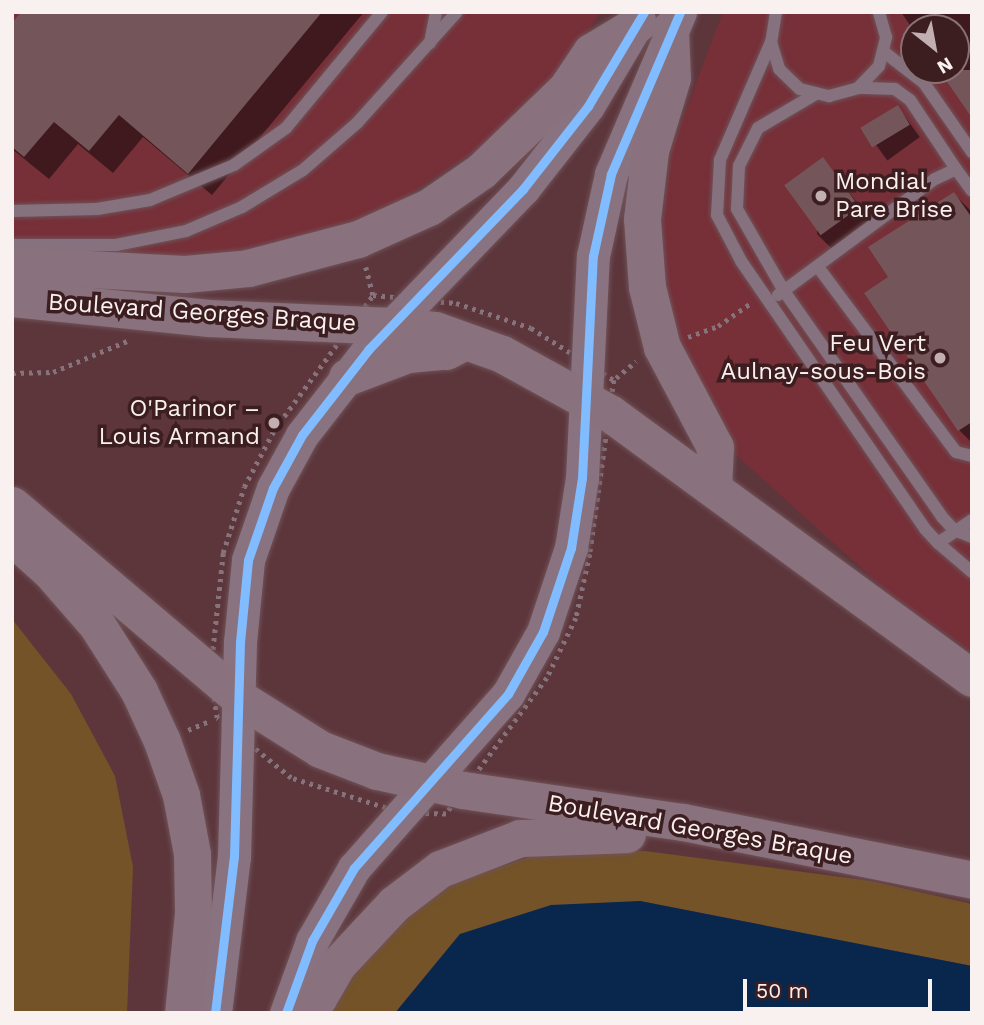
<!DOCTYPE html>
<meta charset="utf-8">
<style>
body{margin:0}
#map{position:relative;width:984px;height:1025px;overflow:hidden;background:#5d363c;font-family:"Work Sans",sans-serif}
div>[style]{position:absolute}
.built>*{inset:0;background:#772f38}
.green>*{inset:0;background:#745328}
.water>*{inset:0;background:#09274d}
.shadow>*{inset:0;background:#0007;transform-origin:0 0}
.building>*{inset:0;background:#745559;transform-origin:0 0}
.path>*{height:4.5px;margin-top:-2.25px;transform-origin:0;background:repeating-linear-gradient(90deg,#86737c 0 3.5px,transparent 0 8.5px)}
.roads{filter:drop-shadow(0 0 2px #6f5358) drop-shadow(0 0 2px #6f5358)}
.lane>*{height:12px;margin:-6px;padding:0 6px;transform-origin:6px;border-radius:6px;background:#85727e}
.secondary>*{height:33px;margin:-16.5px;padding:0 16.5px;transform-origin:16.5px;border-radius:16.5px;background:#8a7380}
.primary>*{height:37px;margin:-18.5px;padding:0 18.5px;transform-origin:18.5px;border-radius:18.5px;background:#89717d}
.cycleway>*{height:9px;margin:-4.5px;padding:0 4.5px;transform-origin:4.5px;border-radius:4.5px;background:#80bcff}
.dots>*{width:19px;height:19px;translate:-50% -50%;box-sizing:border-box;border:4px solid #3d1e20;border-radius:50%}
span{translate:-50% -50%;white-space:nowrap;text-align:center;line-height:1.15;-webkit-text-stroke:7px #3d1e20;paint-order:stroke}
.poi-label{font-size:24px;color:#f9f0f0}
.left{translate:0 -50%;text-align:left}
.right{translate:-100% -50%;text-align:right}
.street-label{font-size:24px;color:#f9f0f0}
.frame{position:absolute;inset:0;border:14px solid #f9f0f0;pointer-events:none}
.north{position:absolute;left:900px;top:14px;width:70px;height:70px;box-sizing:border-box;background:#3d1e20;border:2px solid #887273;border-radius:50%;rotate:149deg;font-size:19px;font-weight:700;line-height:28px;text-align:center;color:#f9f0f0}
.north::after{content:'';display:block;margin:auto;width:24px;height:32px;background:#c2afb1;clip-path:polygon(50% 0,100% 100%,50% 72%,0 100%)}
.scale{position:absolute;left:743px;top:979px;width:189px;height:32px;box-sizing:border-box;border:4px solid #f9f0f0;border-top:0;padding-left:9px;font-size:21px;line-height:24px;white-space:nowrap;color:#f9f0f0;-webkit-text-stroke:5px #3d1e20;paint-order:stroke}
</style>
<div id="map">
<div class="built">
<i style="clip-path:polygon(12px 12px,600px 12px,576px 54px,494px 139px,373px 218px,258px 254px,167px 260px,12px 245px)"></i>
<i style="clip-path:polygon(evenodd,723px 12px,972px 12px,972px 652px,893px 597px,734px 453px,689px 370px,666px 303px,662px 222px,671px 149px,723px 12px,914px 28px,956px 28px,956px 70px,914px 70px,914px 28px)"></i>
</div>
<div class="green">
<i style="clip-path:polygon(12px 619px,71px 694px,115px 776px,133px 867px,127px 1013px,12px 1013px)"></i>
<i style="clip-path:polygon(645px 851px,871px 881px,972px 904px,972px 966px,640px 901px,460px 934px,395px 1013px,328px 1013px,348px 975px,391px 927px,456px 882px,538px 854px)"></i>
</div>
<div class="water">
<i style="clip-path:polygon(640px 901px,972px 966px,972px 1013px,395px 1013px,460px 934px,551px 905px)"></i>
</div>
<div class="shadow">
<i style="clip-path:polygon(84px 12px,364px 12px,212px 195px,143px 137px,113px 173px,78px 144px,49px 179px,12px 149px,12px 26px)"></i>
<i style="clip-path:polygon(901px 12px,972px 12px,972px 114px,941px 70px,956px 70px,956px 28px,914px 31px)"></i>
<i style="left:898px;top:107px;width:37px;height:40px;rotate:54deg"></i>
<i style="clip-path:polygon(822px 159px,875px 225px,835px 252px,817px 234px)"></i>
<i style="clip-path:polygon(954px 194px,972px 212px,972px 443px,959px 430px,891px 278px)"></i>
</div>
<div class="building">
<i style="clip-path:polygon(21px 12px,322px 12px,188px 174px,119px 115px,89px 151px,54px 122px,24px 157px,12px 147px,12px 23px)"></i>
<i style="clip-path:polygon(939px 70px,972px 70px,972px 118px)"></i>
<i style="left:898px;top:105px;width:23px;height:44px;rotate:59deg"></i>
<i style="left:823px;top:157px;width:62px;height:48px;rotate:54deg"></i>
<i style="clip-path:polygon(954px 192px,972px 218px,972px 422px,958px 431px,864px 293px,888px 277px,868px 247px)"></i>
</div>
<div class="path">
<i style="left:366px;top:267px;width:29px;rotate:76deg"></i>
<i style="left:373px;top:295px;width:83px;rotate:5.5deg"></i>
<i style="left:456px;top:303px;width:79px;rotate:18.4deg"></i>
<i style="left:531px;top:328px;width:98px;rotate:32.1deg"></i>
<i style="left:614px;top:380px;width:176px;rotate:97.9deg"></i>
<i style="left:590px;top:554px;width:66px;rotate:102.3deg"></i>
<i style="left:576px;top:618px;width:67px;rotate:115.8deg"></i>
<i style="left:547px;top:678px;width:169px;rotate:126.6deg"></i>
<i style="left:446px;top:814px;width:44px;rotate:-178.7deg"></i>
<i style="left:402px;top:813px;width:116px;rotate:-162.5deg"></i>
<i style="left:291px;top:778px;width:95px;rotate:-141deg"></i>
<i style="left:217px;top:718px;width:44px;rotate:-99.2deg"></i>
<i style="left:210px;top:675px;width:123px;rotate:-83.9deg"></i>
<i style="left:223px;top:553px;width:69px;rotate:-72.3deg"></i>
<i style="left:244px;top:487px;width:64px;rotate:-62.2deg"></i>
<i style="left:274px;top:430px;width:167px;rotate:-53.7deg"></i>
<i style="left:688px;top:337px;width:32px;rotate:-20deg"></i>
<i style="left:718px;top:326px;width:40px;rotate:-34.9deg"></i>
<i style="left:12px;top:373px;width:41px;rotate:-1.4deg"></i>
<i style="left:53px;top:372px;width:80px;rotate:-22.7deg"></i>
<i style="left:616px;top:378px;width:26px;rotate:-40deg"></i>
<i style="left:188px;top:730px;width:23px;rotate:-23deg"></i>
</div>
<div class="roads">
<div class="lane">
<i style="left:776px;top:12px;width:30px;rotate:99deg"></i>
<i style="left:771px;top:42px;width:28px;rotate:73deg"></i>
<i style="left:779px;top:69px;width:29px;rotate:44deg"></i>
<i style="left:800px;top:89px;width:30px;rotate:14deg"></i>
<i style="left:829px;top:96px;width:30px;rotate:-15deg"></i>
<i style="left:858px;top:88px;width:30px;rotate:-46deg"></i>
<i style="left:879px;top:66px;width:30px;rotate:-76deg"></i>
<i style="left:886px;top:37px;width:26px;rotate:-106deg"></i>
<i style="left:771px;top:42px;width:129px;rotate:113.4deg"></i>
<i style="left:720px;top:160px;width:55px;rotate:93.1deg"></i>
<i style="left:717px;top:215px;width:52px;rotate:62.4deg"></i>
<i style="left:741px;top:261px;width:325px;rotate:55.5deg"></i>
<i style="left:925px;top:529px;width:19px;rotate:47deg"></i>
<i style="left:938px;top:543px;width:41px;rotate:-34.1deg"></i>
<i style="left:430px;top:43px;width:32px;rotate:-79deg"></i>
<i style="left:884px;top:52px;width:51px;rotate:37.8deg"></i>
<i style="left:924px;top:83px;width:84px;rotate:55.2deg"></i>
<i style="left:814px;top:95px;width:65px;rotate:149.5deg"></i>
<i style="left:758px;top:128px;width:42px;rotate:116.6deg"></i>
<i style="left:739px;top:166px;width:43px;rotate:92.7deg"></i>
<i style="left:737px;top:209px;width:95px;rotate:60.2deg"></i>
<i style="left:784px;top:291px;width:276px;rotate:55deg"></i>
<i style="left:942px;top:517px;width:18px;rotate:47deg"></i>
<i style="left:954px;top:530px;width:19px;rotate:21deg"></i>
<i style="left:956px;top:169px;width:27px;rotate:54deg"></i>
<i style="left:12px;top:211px;width:85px;rotate:-1.3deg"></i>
<i style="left:97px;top:209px;width:54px;rotate:-9.6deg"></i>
<i style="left:150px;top:200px;width:91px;rotate:-22.6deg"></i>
<i style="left:234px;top:165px;width:64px;rotate:-35.4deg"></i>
<i style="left:286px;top:128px;width:151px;rotate:-50.4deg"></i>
<i style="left:12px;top:245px;width:104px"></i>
<i style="left:116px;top:245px;width:71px;rotate:-11.3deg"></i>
<i style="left:186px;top:231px;width:61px;rotate:-23.2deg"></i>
<i style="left:242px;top:207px;width:71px;rotate:-31.2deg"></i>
<i style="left:303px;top:170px;width:72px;rotate:-41deg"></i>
<i style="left:357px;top:123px;width:149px;rotate:-48deg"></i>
<i style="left:818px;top:267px;width:231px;rotate:53.3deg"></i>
<i style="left:956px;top:452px;width:16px;rotate:14deg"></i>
<i style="left:778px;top:295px;width:195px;rotate:-36.5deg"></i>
<i style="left:935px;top:179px;width:23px;rotate:-25deg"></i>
<i style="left:956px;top:169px;width:83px;rotate:-123.7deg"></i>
<i style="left:910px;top:100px;width:19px;rotate:-144deg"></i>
<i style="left:895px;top:89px;width:37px;rotate:-178deg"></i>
<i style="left:938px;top:543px;width:45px;rotate:40.5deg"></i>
</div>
<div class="secondary">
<i style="left:215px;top:1013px;width:157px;rotate:-83.1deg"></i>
<i style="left:234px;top:857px;width:215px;rotate:-88.4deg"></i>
<i style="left:240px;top:642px;width:82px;rotate:-84.4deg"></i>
<i style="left:248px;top:560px;width:76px;rotate:-70.9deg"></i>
<i style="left:273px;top:488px;width:60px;rotate:-61.3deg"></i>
<i style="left:302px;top:435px;width:109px;rotate:-52.1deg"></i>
<i style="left:369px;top:349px;width:222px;rotate:-46.1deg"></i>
<i style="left:523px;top:189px;width:105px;rotate:-51.9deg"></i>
<i style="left:588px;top:106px;width:100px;rotate:-59.3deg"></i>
<i style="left:286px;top:1013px;width:77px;rotate:-70.1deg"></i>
<i style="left:312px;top:941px;width:84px;rotate:-60.1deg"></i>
<i style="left:354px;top:868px;width:232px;rotate:-48.5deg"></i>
<i style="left:508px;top:694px;width:71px;rotate:-60.6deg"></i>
<i style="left:543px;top:632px;width:89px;rotate:-71.6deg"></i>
<i style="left:571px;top:548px;width:71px;rotate:-81.1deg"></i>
<i style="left:582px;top:478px;width:222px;rotate:-87.2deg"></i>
<i style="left:593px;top:256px;width:84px;rotate:-77.6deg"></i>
<i style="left:611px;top:174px;width:176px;rotate:-66.9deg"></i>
</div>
<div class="primary">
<i style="left:670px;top:29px;width:49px;rotate:87.7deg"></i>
<i style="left:672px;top:78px;width:76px;rotate:106.8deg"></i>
<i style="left:650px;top:151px;width:68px;rotate:96.7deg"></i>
<i style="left:642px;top:219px;width:68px;rotate:85.8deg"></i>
<i style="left:647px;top:287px;width:62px;rotate:76deg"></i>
<i style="left:662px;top:347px;width:113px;rotate:62.1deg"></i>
<i style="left:715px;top:447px;width:41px;rotate:92.8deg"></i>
<i style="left:12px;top:265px;width:173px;rotate:3deg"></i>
<i style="left:185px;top:274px;width:63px;rotate:-5.4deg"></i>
<i style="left:248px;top:268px;width:114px;rotate:-14.8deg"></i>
<i style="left:358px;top:239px;width:78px;rotate:-24.3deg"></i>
<i style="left:429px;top:207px;width:63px;rotate:-34.7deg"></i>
<i style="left:481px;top:171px;width:118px;rotate:-44deg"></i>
<i style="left:566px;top:89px;width:45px;rotate:-56deg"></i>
<i style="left:591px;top:52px;width:54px;rotate:-31.3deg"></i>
<i style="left:12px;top:298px;width:198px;rotate:5.8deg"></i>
<i style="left:209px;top:318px;width:184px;rotate:2.5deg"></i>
<i style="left:393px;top:326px;width:42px;rotate:5.4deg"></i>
<i style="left:435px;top:330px;width:71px;rotate:19.7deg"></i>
<i style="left:502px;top:354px;width:124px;rotate:28.8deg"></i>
<i style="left:611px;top:414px;width:447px;rotate:36.2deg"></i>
<i style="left:347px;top:377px;width:65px;rotate:-20.7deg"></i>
<i style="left:408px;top:354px;width:38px;rotate:-5deg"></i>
<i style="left:446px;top:351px;width:13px;rotate:-27deg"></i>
<i style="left:12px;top:505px;width:302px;rotate:40.3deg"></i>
<i style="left:242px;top:700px;width:92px;rotate:32.1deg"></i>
<i style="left:320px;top:749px;width:61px;rotate:21.1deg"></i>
<i style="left:377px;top:771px;width:88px;rotate:12.5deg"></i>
<i style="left:463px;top:790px;width:222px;rotate:8.3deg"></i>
<i style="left:683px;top:822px;width:295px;rotate:11.3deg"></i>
<i style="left:12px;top:537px;width:52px;rotate:41.9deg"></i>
<i style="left:51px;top:572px;width:70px;rotate:49deg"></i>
<i style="left:97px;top:625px;width:78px;rotate:57.5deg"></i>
<i style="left:139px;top:691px;width:55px;rotate:65.3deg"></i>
<i style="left:162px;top:741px;width:57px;rotate:70.6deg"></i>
<i style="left:181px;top:795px;width:60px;rotate:79.4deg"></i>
<i style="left:192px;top:854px;width:59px;rotate:89deg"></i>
<i style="left:193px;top:913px;width:100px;rotate:95.7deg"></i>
<i style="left:302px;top:1013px;width:22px;rotate:-43deg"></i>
<i style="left:318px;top:998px;width:39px;rotate:-60deg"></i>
<i style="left:338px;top:964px;width:82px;rotate:-47deg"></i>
<i style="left:394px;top:904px;width:58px;rotate:-37.3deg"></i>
<i style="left:440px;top:869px;width:86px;rotate:-21.2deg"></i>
<i style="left:520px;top:838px;width:107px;rotate:-2.1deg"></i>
</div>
</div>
<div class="cycleway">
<i style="left:215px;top:1013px;width:157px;rotate:-83.1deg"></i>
<i style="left:234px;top:857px;width:215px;rotate:-88.4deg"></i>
<i style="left:240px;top:642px;width:82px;rotate:-84.4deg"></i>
<i style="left:248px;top:560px;width:76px;rotate:-70.9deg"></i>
<i style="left:273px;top:488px;width:60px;rotate:-61.3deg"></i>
<i style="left:302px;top:435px;width:109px;rotate:-52.1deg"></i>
<i style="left:369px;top:349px;width:222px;rotate:-46.1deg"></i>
<i style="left:523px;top:189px;width:105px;rotate:-51.9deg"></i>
<i style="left:588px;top:106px;width:109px;rotate:-59.2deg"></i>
<i style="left:286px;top:1013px;width:77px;rotate:-70.1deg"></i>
<i style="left:312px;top:941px;width:84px;rotate:-60.1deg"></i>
<i style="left:354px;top:868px;width:232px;rotate:-48.5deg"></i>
<i style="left:508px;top:694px;width:71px;rotate:-60.6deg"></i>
<i style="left:543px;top:632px;width:89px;rotate:-71.6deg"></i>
<i style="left:571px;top:548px;width:71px;rotate:-81.1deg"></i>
<i style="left:582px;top:478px;width:222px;rotate:-87.2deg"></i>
<i style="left:593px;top:256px;width:84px;rotate:-77.6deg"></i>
<i style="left:611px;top:174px;width:176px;rotate:-66.9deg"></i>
</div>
<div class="dots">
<i style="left:821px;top:196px;background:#c2afb1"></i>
<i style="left:940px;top:358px;background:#c2afb1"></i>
<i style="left:274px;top:423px;background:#c2afb1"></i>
</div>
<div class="poi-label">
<span class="left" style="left:835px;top:196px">Mondial<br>Pare Brise</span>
<span class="right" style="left:926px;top:358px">Feu Vert<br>Aulnay-sous-Bois</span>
<span class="right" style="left:260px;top:423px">O'Parinor –<br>Louis Armand</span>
</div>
<div class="street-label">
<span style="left:202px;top:313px;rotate:4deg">Boulevard Georges Braque</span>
<span style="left:700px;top:830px;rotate:10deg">Boulevard Georges Braque</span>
</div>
<div class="frame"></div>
<div class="north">N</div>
<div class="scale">50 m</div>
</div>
